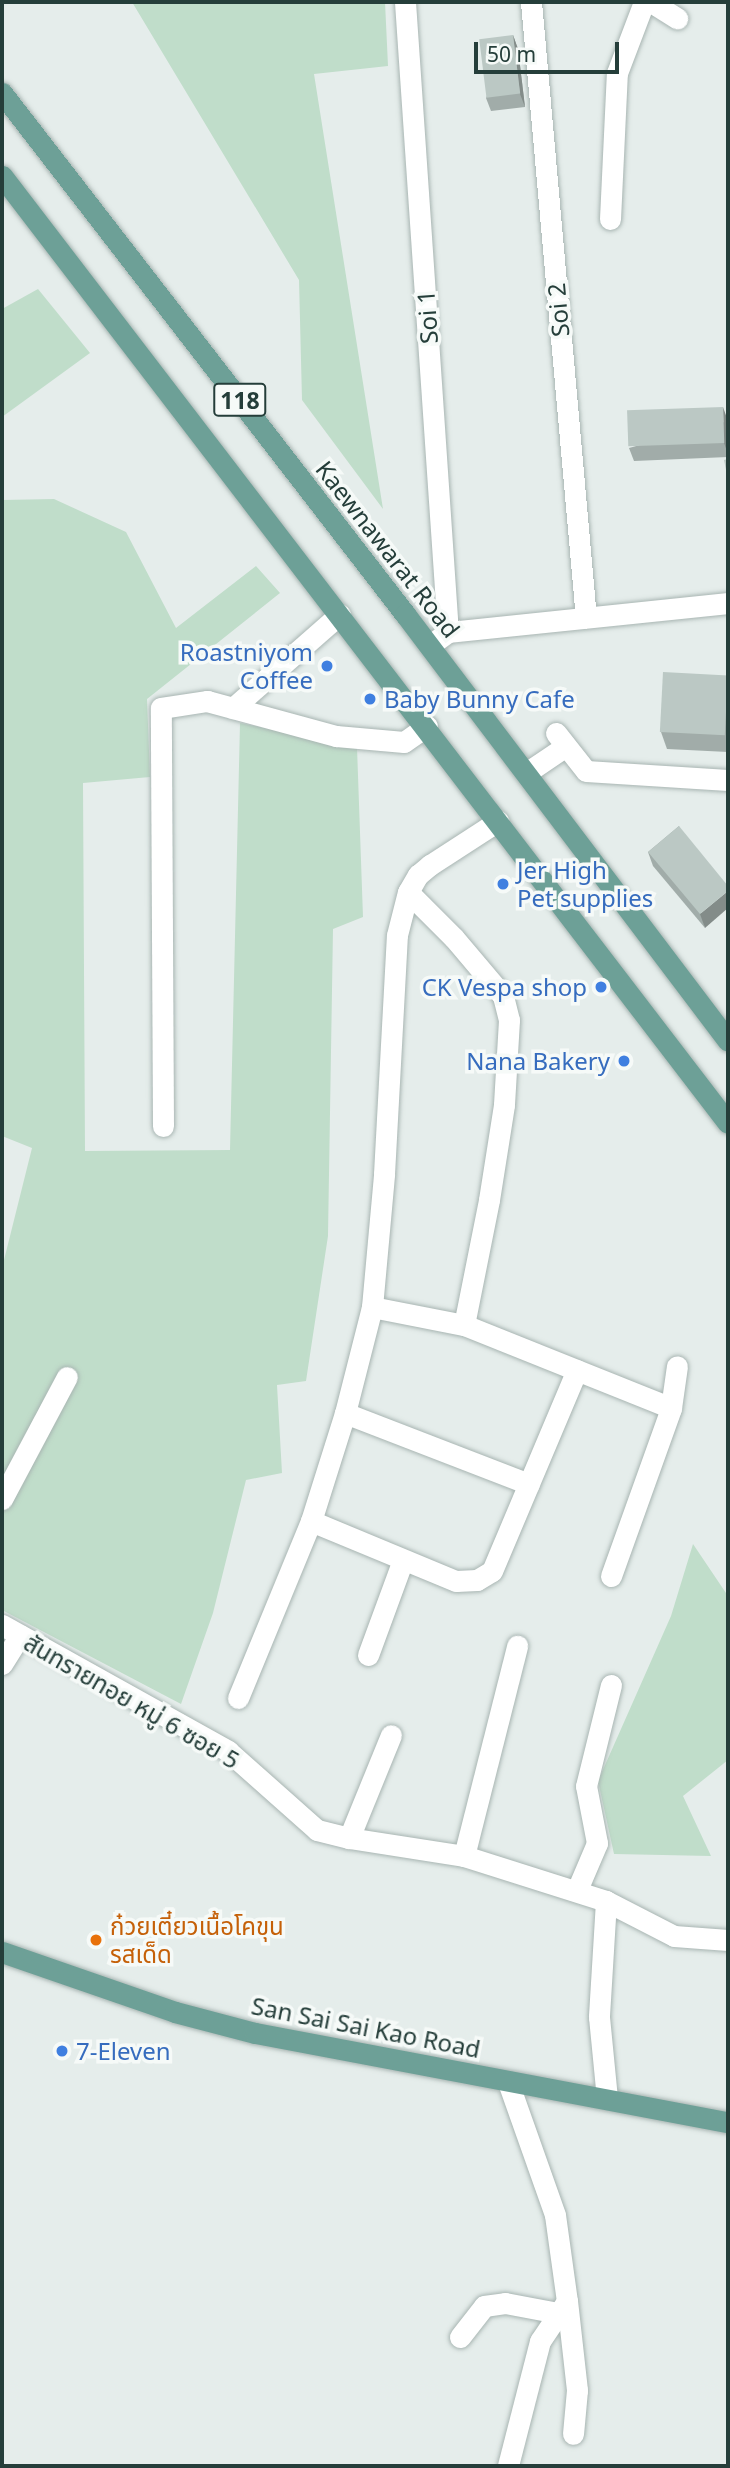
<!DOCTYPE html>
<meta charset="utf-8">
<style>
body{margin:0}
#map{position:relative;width:730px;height:2468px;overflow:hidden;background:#e5edeb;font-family:"Noto Sans","Noto Sans Thai",sans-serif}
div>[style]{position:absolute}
.green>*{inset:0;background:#c0ddca}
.roads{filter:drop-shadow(0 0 2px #a8b5b2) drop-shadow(0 0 2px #a8b5b2)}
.minor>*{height:21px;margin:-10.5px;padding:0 10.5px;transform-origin:10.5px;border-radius:10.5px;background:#fff}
.major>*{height:21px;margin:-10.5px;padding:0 10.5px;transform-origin:10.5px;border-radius:10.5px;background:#6da097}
.wall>*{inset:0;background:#a1aca9}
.shaded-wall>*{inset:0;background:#838c89}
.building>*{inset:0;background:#bbc8c4;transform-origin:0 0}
.dots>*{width:19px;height:19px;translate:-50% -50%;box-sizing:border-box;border:4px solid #f6faf8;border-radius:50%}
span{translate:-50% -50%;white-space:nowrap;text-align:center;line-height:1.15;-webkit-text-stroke:7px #f6faf8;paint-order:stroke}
.shield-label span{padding:2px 5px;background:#f6faf8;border:2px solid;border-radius:5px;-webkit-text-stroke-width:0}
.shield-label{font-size:23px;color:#253e3a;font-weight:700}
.street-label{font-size:24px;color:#253e3a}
.shop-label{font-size:24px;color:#366cbe}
.right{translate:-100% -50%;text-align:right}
.left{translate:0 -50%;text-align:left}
.food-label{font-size:24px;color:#c56008}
.frame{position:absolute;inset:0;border:4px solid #253e3a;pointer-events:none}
.scale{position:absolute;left:474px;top:42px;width:145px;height:32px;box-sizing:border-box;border:4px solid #253e3a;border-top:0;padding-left:9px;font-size:21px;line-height:24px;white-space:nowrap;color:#253e3a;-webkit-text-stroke:5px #f6faf8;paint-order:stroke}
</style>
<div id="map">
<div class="green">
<i style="clip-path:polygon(132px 2px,385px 2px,388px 66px,314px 74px,383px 509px,302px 400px,299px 280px)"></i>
<i style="clip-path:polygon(38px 289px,90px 353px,2px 417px,2px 309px)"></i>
<i style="clip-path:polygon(54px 499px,126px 532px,176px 628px,256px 566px,280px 593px,147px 699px,150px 777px,83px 783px,85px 1151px,230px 1150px,240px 723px,357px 747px,363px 917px,333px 929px,328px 1236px,306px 1381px,277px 1385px,282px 1473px,246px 1480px,213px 1613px,181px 1704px,2px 1610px,2px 1268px,32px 1148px,2px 1136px,2px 500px)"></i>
<i style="clip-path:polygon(693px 1544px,728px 1596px,728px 1760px,683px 1796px,711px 1856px,614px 1854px,598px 1781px,671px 1616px)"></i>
</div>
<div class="roads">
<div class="minor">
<i style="left:405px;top:2px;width:631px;rotate:86.1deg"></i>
<i style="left:531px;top:2px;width:618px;rotate:84.9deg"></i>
<i style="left:651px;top:2px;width:31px;rotate:32deg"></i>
<i style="left:610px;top:219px;width:146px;rotate:-87.3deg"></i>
<i style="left:617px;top:73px;width:76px;rotate:-69.2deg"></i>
<i style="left:437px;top:640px;width:14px;rotate:-36deg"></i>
<i style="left:448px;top:632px;width:281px;rotate:-5.9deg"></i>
<i style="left:233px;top:708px;width:142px;rotate:-41.3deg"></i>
<i style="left:556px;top:733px;width:48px;rotate:51.7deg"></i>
<i style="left:586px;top:771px;width:142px;rotate:3.6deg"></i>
<i style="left:526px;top:773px;width:48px;rotate:-34deg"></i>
<i style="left:408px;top:892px;width:65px;rotate:45deg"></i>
<i style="left:454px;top:938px;width:76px;rotate:49.8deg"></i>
<i style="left:503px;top:996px;width:25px;rotate:76deg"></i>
<i style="left:509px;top:1020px;width:85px;rotate:93.4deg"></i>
<i style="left:504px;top:1105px;width:96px;rotate:99deg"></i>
<i style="left:489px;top:1200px;width:127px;rotate:101.3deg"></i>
<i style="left:163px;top:1126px;width:418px;rotate:-90.3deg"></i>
<i style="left:161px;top:708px;width:47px;rotate:-8.7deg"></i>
<i style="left:207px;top:701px;width:134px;rotate:15.2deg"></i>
<i style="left:336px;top:736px;width:68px;rotate:5deg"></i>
<i style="left:404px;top:742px;width:28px;rotate:-35deg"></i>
<i style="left:372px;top:1307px;width:94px;rotate:11.1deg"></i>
<i style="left:464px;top:1325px;width:223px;rotate:21.8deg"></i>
<i style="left:345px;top:1413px;width:197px;rotate:21.1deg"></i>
<i style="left:2px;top:1499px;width:138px;rotate:-62deg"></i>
<i style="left:311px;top:1521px;width:157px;rotate:22.5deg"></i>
<i style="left:456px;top:1581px;width:21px;rotate:-3deg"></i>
<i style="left:477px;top:1580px;width:17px;rotate:-31deg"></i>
<i style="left:492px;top:1571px;width:218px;rotate:-67.1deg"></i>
<i style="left:611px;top:1576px;width:178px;rotate:-70.3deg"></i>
<i style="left:671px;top:1408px;width:42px;rotate:-81.9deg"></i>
<i style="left:2px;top:1625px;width:259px;rotate:29.1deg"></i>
<i style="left:228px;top:1751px;width:119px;rotate:41.6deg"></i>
<i style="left:317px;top:1830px;width:33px;rotate:14deg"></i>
<i style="left:349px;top:1838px;width:116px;rotate:8.9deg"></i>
<i style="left:464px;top:1856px;width:149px;rotate:17.6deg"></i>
<i style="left:606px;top:1901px;width:76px;rotate:27.2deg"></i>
<i style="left:674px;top:1936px;width:54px;rotate:4.2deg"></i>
<i style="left:368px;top:1655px;width:101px;rotate:-69.8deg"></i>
<i style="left:2px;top:1664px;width:34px;rotate:-58deg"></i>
<i style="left:238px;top:1698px;width:191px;rotate:-67.6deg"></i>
<i style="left:311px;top:1521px;width:113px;rotate:-72.5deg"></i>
<i style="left:345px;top:1413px;width:109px;rotate:-75.7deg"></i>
<i style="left:372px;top:1307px;width:134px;rotate:-84.8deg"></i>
<i style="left:384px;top:1174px;width:239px;rotate:-86.9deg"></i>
<i style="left:397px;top:935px;width:44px;rotate:-75.7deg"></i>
<i style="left:408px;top:892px;width:20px;rotate:-60deg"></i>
<i style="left:418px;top:875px;width:16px;rotate:-40deg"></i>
<i style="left:430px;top:865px;width:81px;rotate:-32.9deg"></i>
<i style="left:349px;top:1838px;width:111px;rotate:-67.8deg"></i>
<i style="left:464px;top:1856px;width:217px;rotate:-75.8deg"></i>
<i style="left:577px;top:1890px;width:51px;rotate:-66.9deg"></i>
<i style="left:597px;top:1843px;width:58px;rotate:-100.9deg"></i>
<i style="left:586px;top:1786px;width:104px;rotate:-76.1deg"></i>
<i style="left:606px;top:1901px;width:116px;rotate:93.5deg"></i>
<i style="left:599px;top:2017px;width:82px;rotate:84.4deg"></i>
<i style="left:508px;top:2082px;width:141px;rotate:70.5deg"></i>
<i style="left:555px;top:2215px;width:87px;rotate:82.1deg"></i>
<i style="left:567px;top:2301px;width:48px;rotate:124deg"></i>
<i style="left:540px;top:2341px;width:129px;rotate:104.4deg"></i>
<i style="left:567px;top:2301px;width:90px;rotate:83.6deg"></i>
<i style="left:577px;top:2390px;width:44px;rotate:95.2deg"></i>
<i style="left:460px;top:2337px;width:39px;rotate:-52deg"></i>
<i style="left:484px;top:2306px;width:21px;rotate:-8deg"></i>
<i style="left:505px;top:2303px;width:54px;rotate:10.7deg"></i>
</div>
<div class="major">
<i style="left:2px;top:93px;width:659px;rotate:52.28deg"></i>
<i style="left:405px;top:614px;width:535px;rotate:52.89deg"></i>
<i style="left:2px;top:176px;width:1193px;rotate:52.53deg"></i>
<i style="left:2px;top:1952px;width:183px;rotate:19.1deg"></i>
<i style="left:175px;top:2012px;width:83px;rotate:14.7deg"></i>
<i style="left:255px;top:2033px;width:481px;rotate:10.7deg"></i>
</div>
</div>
<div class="wall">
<i style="clip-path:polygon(513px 35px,518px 49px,525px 107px,491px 111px,486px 98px)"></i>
<i style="clip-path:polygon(728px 421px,728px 457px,634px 461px,629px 448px)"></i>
<i style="clip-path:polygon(728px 675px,728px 752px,667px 749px,661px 732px)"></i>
<i style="clip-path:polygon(679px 826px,705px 928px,653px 866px,648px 852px)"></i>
</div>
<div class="shaded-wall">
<i style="clip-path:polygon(513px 35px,518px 49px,525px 107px,520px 94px)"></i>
<i style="clip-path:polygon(723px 407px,728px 421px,728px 454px,724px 443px)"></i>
<i style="clip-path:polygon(728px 891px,728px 908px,705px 928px,700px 914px)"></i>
</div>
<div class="building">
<i style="left:513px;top:35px;width:59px;height:34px;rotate:83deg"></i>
<i style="left:723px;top:407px;width:36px;height:96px;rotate:88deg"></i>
<i style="clip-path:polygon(728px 459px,728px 480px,724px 460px)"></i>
<i style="left:663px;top:672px;width:65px;height:60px;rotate:3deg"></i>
<i style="clip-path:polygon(679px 826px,728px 886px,728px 891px,700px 914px,648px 852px)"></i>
</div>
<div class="dots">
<i style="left:327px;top:666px;background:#3f7fe0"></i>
<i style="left:370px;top:699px;background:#3f7fe0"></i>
<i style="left:503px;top:884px;background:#3f7fe0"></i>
<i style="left:601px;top:987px;background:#3f7fe0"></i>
<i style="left:624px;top:1061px;background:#3f7fe0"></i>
<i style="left:96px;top:1940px;background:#e8710a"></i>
<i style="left:62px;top:2051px;background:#3f7fe0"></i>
</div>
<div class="shield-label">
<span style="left:240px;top:400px">118</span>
</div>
<div class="street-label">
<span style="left:558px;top:310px;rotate:-95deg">Soi 2</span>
<span style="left:427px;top:317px;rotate:-94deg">Soi 1</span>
<span style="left:388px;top:549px;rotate:52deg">Kaewnawarat Road</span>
<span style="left:132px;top:1701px;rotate:30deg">สันทรายทอย หมู่ 6 ซอย 5</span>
<span style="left:366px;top:2027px;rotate:11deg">San Sai Sai Kao Road</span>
</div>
<div class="shop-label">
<span class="right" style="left:313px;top:666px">Roastniyom<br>Coffee</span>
<span class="left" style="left:384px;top:699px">Baby Bunny Cafe</span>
<span class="left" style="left:517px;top:884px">Jer High<br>Pet supplies</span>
<span class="right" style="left:587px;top:987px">CK Vespa shop</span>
<span class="right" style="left:610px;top:1061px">Nana Bakery</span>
<span class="left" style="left:76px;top:2051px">7-Eleven</span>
</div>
<div class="food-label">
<span class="left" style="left:110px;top:1940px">ก๋วยเตี๋ยวเนื้อโคขุน<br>รสเด็ด</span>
</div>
<div class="frame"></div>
<div class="scale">50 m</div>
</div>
